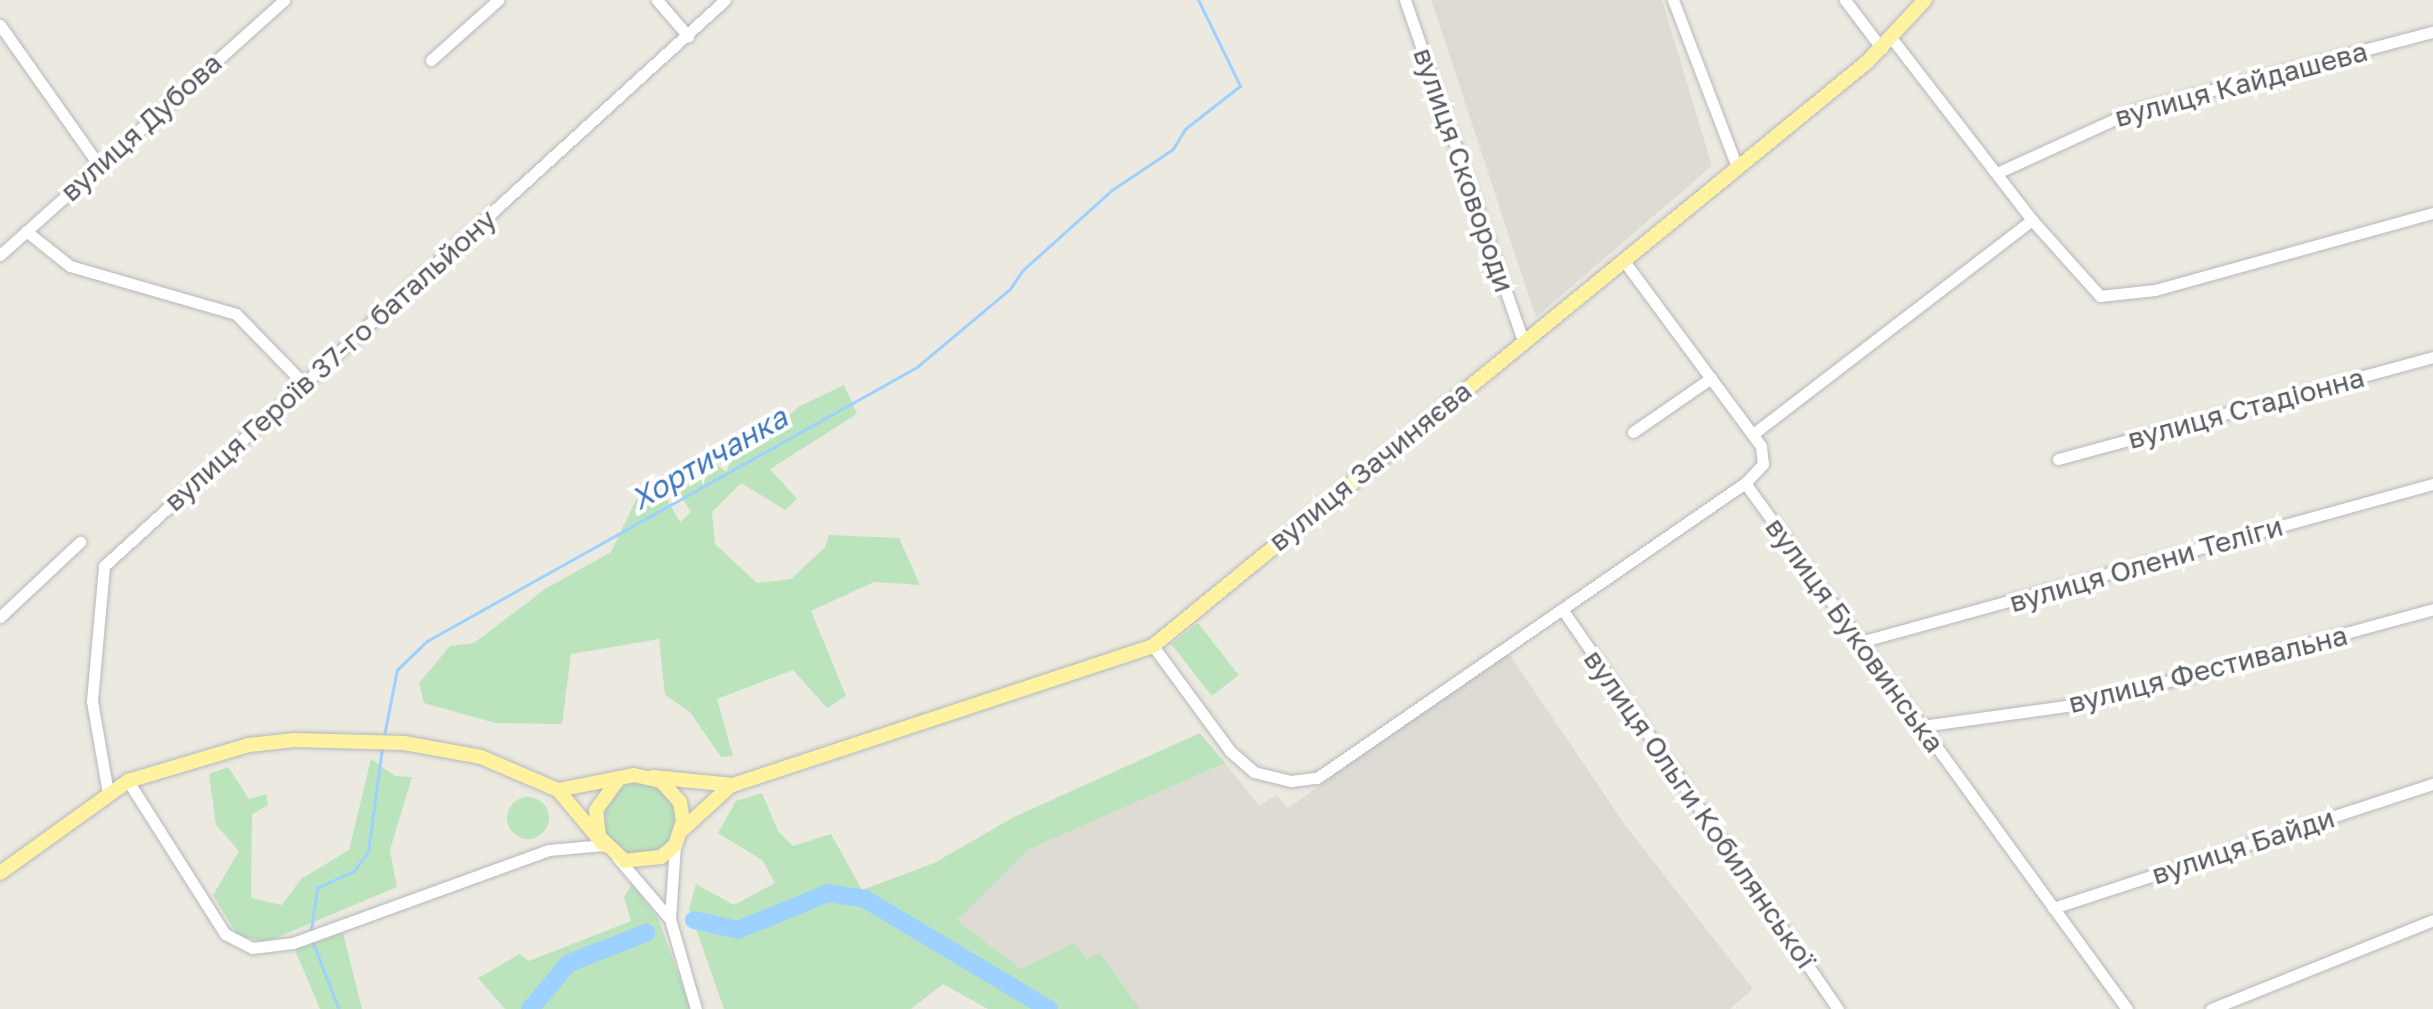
<!DOCTYPE html>
<meta charset="utf-8">
<style>
body{margin:0}
#map{position:relative;width:2433px;height:1009px;overflow:hidden;background:#eceae0;font-family:"Golos Text",sans-serif}
div>[style]{position:absolute}
.industrial>*{inset:0;background:#dddbd4}
.green>*{inset:0;background:#bbe4bc;transform-origin:0 0}
.round{border-radius:50%}
.stream>*{height:2.5px;margin:-1.25px;padding:0 1.25px;transform-origin:1.25px;border-radius:1.25px;background:#9dd1ff}
.river>*{height:18px;margin:-9px;padding:0 9px;transform-origin:9px;border-radius:9px;background:#9dd1ff}
.roads{filter:drop-shadow(0 0 2px #b6b8bd) drop-shadow(0 0 2px #b6b8bd)}
.minor>*{height:11px;margin:-5.5px;padding:0 5.5px;transform-origin:5.5px;border-radius:5.5px;background:#fff}
.major>*{height:14px;margin:-7px;padding:0 7px;transform-origin:7px;border-radius:7px;background:#fff3a2}
span{translate:-50% -50%;white-space:nowrap;text-align:center;line-height:1.15;-webkit-text-stroke:8px #fff;paint-order:stroke}
.street-label{font-size:28px;color:#595c61}
.water-label{font-size:30px;color:#3d77ba;font-style:italic}
</style>
<div id="map">
<div class="industrial">
<i style="clip-path:polygon(1431px 0,1662px 0,1712px 166px,1536px 317px)"></i>
<i style="clip-path:polygon(1508px 652px,1625px 825px,1753px 989px,1730px 1009px,1140px 1009px,1100px 954px,1087px 960px,1074px 944px,1021px 969px,957px 920px,1030px 849px,1225px 763px,1259px 806px,1276px 795px,1288px 808px)"></i>
</div>
<div class="green">
<i style="clip-path:polygon(844px 385px,857px 414px,770px 469px,797px 499px,785px 510px,741px 483px,712px 512px,715px 544px,757px 583px,791px 579px,825px 547px,829px 535px,899px 538px,920px 585px,874px 582px,811px 611px,846px 696px,827px 708px,793px 670px,717px 699px,733px 756px,721px 757px,690px 712px,665px 695px,659px 639px,571px 654px,562px 724px,495px 723px,424px 703px,419px 683px,450px 646px,474px 643px,545px 589px,611px 552px,636px 500px,660px 487px,680px 522px,691px 512px,674px 485px,712px 461px,726px 472px,738px 444px,749px 448px,758px 427px,779px 425px,798px 407px)"></i>
<i style="left:1198px;top:623px;width:66px;height:34px;rotate:52deg"></i>
<i style="clip-path:polygon(1200px 733px,1225px 763px,1030px 849px,957px 920px,1021px 969px,1074px 943px,1087px 959px,1100px 953px,1140px 1009px,988px 1009px,943px 984px,911px 1009px,724px 1009px,689px 909px,696px 884px,734px 905px,775px 883px,762px 860px,718px 833px,736px 801px,762px 793px,778px 831px,793px 846px,831px 834px,862px 890px,934px 863px,1014px 817px)"></i>
<i style="clip-path:polygon(371px 759px,395px 776px,412px 777px,390px 850px,397px 887px,266px 942px,238px 936px,213px 895px,239px 851px,216px 825px,209px 774px,228px 767px,249px 799px,266px 794px,268px 805px,252px 814px,251px 898px,282px 905px,301px 879px,349px 850px)"></i>
<i class="round" style="left:603px;top:783px;width:72px;height:72px"></i>
<i class="round" style="left:507px;top:797px;width:42px;height:42px"></i>
<i style="clip-path:polygon(632px 884px,658px 918px,691px 1009px,505px 1009px,478px 978px,520px 954px,529px 961px,631px 921px,624px 897px)"></i>
<i style="clip-path:polygon(343px 933px,362px 1009px,320px 1009px,295px 950px)"></i>
</div>
<div class="stream">
<i style="left:384px;top:736px;width:67px;rotate:-78.9deg"></i>
<i style="left:397px;top:670px;width:42px;rotate:-44deg"></i>
<i style="left:427px;top:641px;width:561px;rotate:-29.21deg"></i>
<i style="left:917px;top:367px;width:121px;rotate:-40deg"></i>
<i style="left:1010px;top:289px;width:22px;rotate:-56deg"></i>
<i style="left:1022px;top:271px;width:121px;rotate:-42deg"></i>
<i style="left:1112px;top:190px;width:73px;rotate:-33.9deg"></i>
<i style="left:1173px;top:149px;width:23px;rotate:-59deg"></i>
<i style="left:1185px;top:129px;width:70px;rotate:-38deg"></i>
<i style="left:1240px;top:86px;width:96px;rotate:-116deg"></i>
<i style="left:311px;top:930px;width:42px;rotate:-81.9deg"></i>
<i style="left:317px;top:888px;width:41px;rotate:-24.7deg"></i>
<i style="left:354px;top:871px;width:24px;rotate:-54deg"></i>
<i style="left:368px;top:852px;width:104px;rotate:-82.3deg"></i>
<i style="left:313px;top:942px;width:72px;rotate:68.8deg"></i>
</div>
<div class="river">
<i style="left:694px;top:920px;width:45px;rotate:12.8deg"></i>
<i style="left:738px;top:930px;width:97px;rotate:-22.3deg"></i>
<i style="left:828px;top:893px;width:37px;rotate:9deg"></i>
<i style="left:865px;top:899px;width:214px;rotate:30.9deg"></i>
<i style="left:530px;top:1009px;width:60px;rotate:-49.7deg"></i>
<i style="left:569px;top:963px;width:83px;rotate:-21.3deg"></i>
</div>
<div class="roads">
<div class="minor">
<i style="left:657px;top:0;width:48px;rotate:49.3deg"></i>
<i style="left:1405px;top:0;width:360px;rotate:70.9deg"></i>
<i style="left:1673px;top:0;width:179px;rotate:69deg"></i>
<i style="left:1845px;top:0;width:61px;rotate:52.9deg"></i>
<i style="left:0;top:25px;width:170px;rotate:54.8deg"></i>
<i style="left:1893px;top:40px;width:227px;rotate:52.3deg"></i>
<i style="left:2032px;top:220px;width:102px;rotate:48.2deg"></i>
<i style="left:2100px;top:296px;width:55px;rotate:-6.2deg"></i>
<i style="left:2155px;top:290px;width:288px;rotate:-15.5deg"></i>
<i style="left:431px;top:60px;width:90px;rotate:-41.8deg"></i>
<i style="left:1999px;top:172px;width:147px;rotate:-24.5deg"></i>
<i style="left:2133px;top:111px;width:310px;rotate:-14.8deg"></i>
<i style="left:26px;top:231px;width:56px;rotate:38.5deg"></i>
<i style="left:70px;top:266px;width:173px;rotate:16.1deg"></i>
<i style="left:236px;top:314px;width:99px;rotate:45.8deg"></i>
<i style="left:0;top:255px;width:382px;rotate:-41.9deg"></i>
<i style="left:1624px;top:261px;width:230px;rotate:53.5deg"></i>
<i style="left:1761px;top:446px;width:18px;rotate:84deg"></i>
<i style="left:1763px;top:464px;width:26px;rotate:133deg"></i>
<i style="left:1745px;top:483px;width:650px;rotate:54.01deg"></i>
<i style="left:1633px;top:432px;width:95px;rotate:-34.7deg"></i>
<i style="left:1753px;top:434px;width:352px;rotate:-37.5deg"></i>
<i style="left:2058px;top:459px;width:389px;rotate:-15.2deg"></i>
<i style="left:1562px;top:609px;width:486px;rotate:55.4deg"></i>
<i style="left:0;top:617px;width:110px;rotate:-43.2deg"></i>
<i style="left:1860px;top:642px;width:594px;rotate:-15.42deg"></i>
<i style="left:1153px;top:646px;width:130px;rotate:53.7deg"></i>
<i style="left:1230px;top:751px;width:32px;rotate:41deg"></i>
<i style="left:1254px;top:772px;width:38px;rotate:14deg"></i>
<i style="left:1291px;top:781px;width:26px;rotate:-7deg"></i>
<i style="left:1317px;top:778px;width:520px;rotate:-34.58deg"></i>
<i style="left:1922px;top:726px;width:168px;rotate:-7.9deg"></i>
<i style="left:2088px;top:703px;width:358px;rotate:-15.2deg"></i>
<i style="left:128px;top:781px;width:181px;rotate:57.6deg"></i>
<i style="left:225px;top:934px;width:30px;rotate:27deg"></i>
<i style="left:252px;top:948px;width:41px;rotate:-7deg"></i>
<i style="left:293px;top:943px;width:272px;rotate:-20deg"></i>
<i style="left:549px;top:850px;width:55px;rotate:-5.2deg"></i>
<i style="left:108px;top:793px;width:93px;rotate:-99.9deg"></i>
<i style="left:92px;top:701px;width:136px;rotate:-84.9deg"></i>
<i style="left:104px;top:566px;width:840px;rotate:-42.35deg"></i>
<i style="left:675px;top:845px;width:74px;rotate:93.9deg"></i>
<i style="left:670px;top:919px;width:94px;rotate:73.9deg"></i>
<i style="left:617px;top:857px;width:82px;rotate:49.5deg"></i>
<i style="left:2053px;top:908px;width:400px;rotate:-18.1deg"></i>
<i style="left:2211px;top:1009px;width:239px;rotate:-21.8deg"></i>
</div>
<div class="major">
<i style="left:653px;top:777px;width:80px;rotate:5.7deg"></i>
<i style="left:733px;top:785px;width:442px;rotate:-18.3deg"></i>
<i style="left:1153px;top:646px;width:922px;rotate:-39.28deg"></i>
<i style="left:1867px;top:62px;width:85px;rotate:-46.9deg"></i>
<i style="left:558px;top:790px;width:77px;rotate:-11.2deg"></i>
<i style="left:634px;top:775px;width:28px;rotate:13deg"></i>
<i style="left:661px;top:781px;width:28px;rotate:48deg"></i>
<i style="left:680px;top:802px;width:19px;rotate:81deg"></i>
<i style="left:683px;top:821px;width:25px;rotate:108deg"></i>
<i style="left:675px;top:845px;width:18px;rotate:139deg"></i>
<i style="left:661px;top:857px;width:36px;rotate:174deg"></i>
<i style="left:625px;top:861px;width:35px;rotate:-137deg"></i>
<i style="left:599px;top:837px;width:27px;rotate:-96deg"></i>
<i style="left:596px;top:810px;width:36px;rotate:-54deg"></i>
<i style="left:682px;top:830px;width:62px;rotate:-42.4deg"></i>
<i style="left:0;top:873px;width:158px;rotate:-35.7deg"></i>
<i style="left:128px;top:781px;width:126px;rotate:-16.6deg"></i>
<i style="left:249px;top:745px;width:46px;rotate:-6.2deg"></i>
<i style="left:295px;top:740px;width:109px;rotate:1.6deg"></i>
<i style="left:404px;top:743px;width:78px;rotate:10.3deg"></i>
<i style="left:481px;top:757px;width:84px;rotate:23.2deg"></i>
<i style="left:558px;top:790px;width:72px;rotate:50.1deg"></i>
</div>
</div>
<div class="street-label">
<span style="left:2241px;top:84px;rotate:-15deg">вулиця Кайдашева</span>
<span style="left:141px;top:127px;rotate:-42deg">вулиця Дубова</span>
<span style="left:1464px;top:170px;rotate:71deg">вулиця Сковороди</span>
<span style="left:330px;top:360px;rotate:-42deg">вулиця Героїв 37-го батальйону</span>
<span style="left:2246px;top:408px;rotate:-15deg">вулиця Стадіонна</span>
<span style="left:1370px;top:466px;rotate:-39deg">вулиця Зачиняєва</span>
<span style="left:2146px;top:564px;rotate:-16deg">вулиця Олени Теліги</span>
<span style="left:1855px;top:635px;rotate:54deg">вулиця Буковинська</span>
<span style="left:2208px;top:669px;rotate:-14deg">вулиця Фестивальна</span>
<span style="left:1700px;top:809px;rotate:55deg">вулиця Ольги Кобилянської</span>
<span style="left:2243px;top:846px;rotate:-18deg">вулиця Байди</span>
</div>
<div class="water-label">
<span style="left:709px;top:458px;rotate:-30deg">Хортичанка</span>
</div>
</div>
